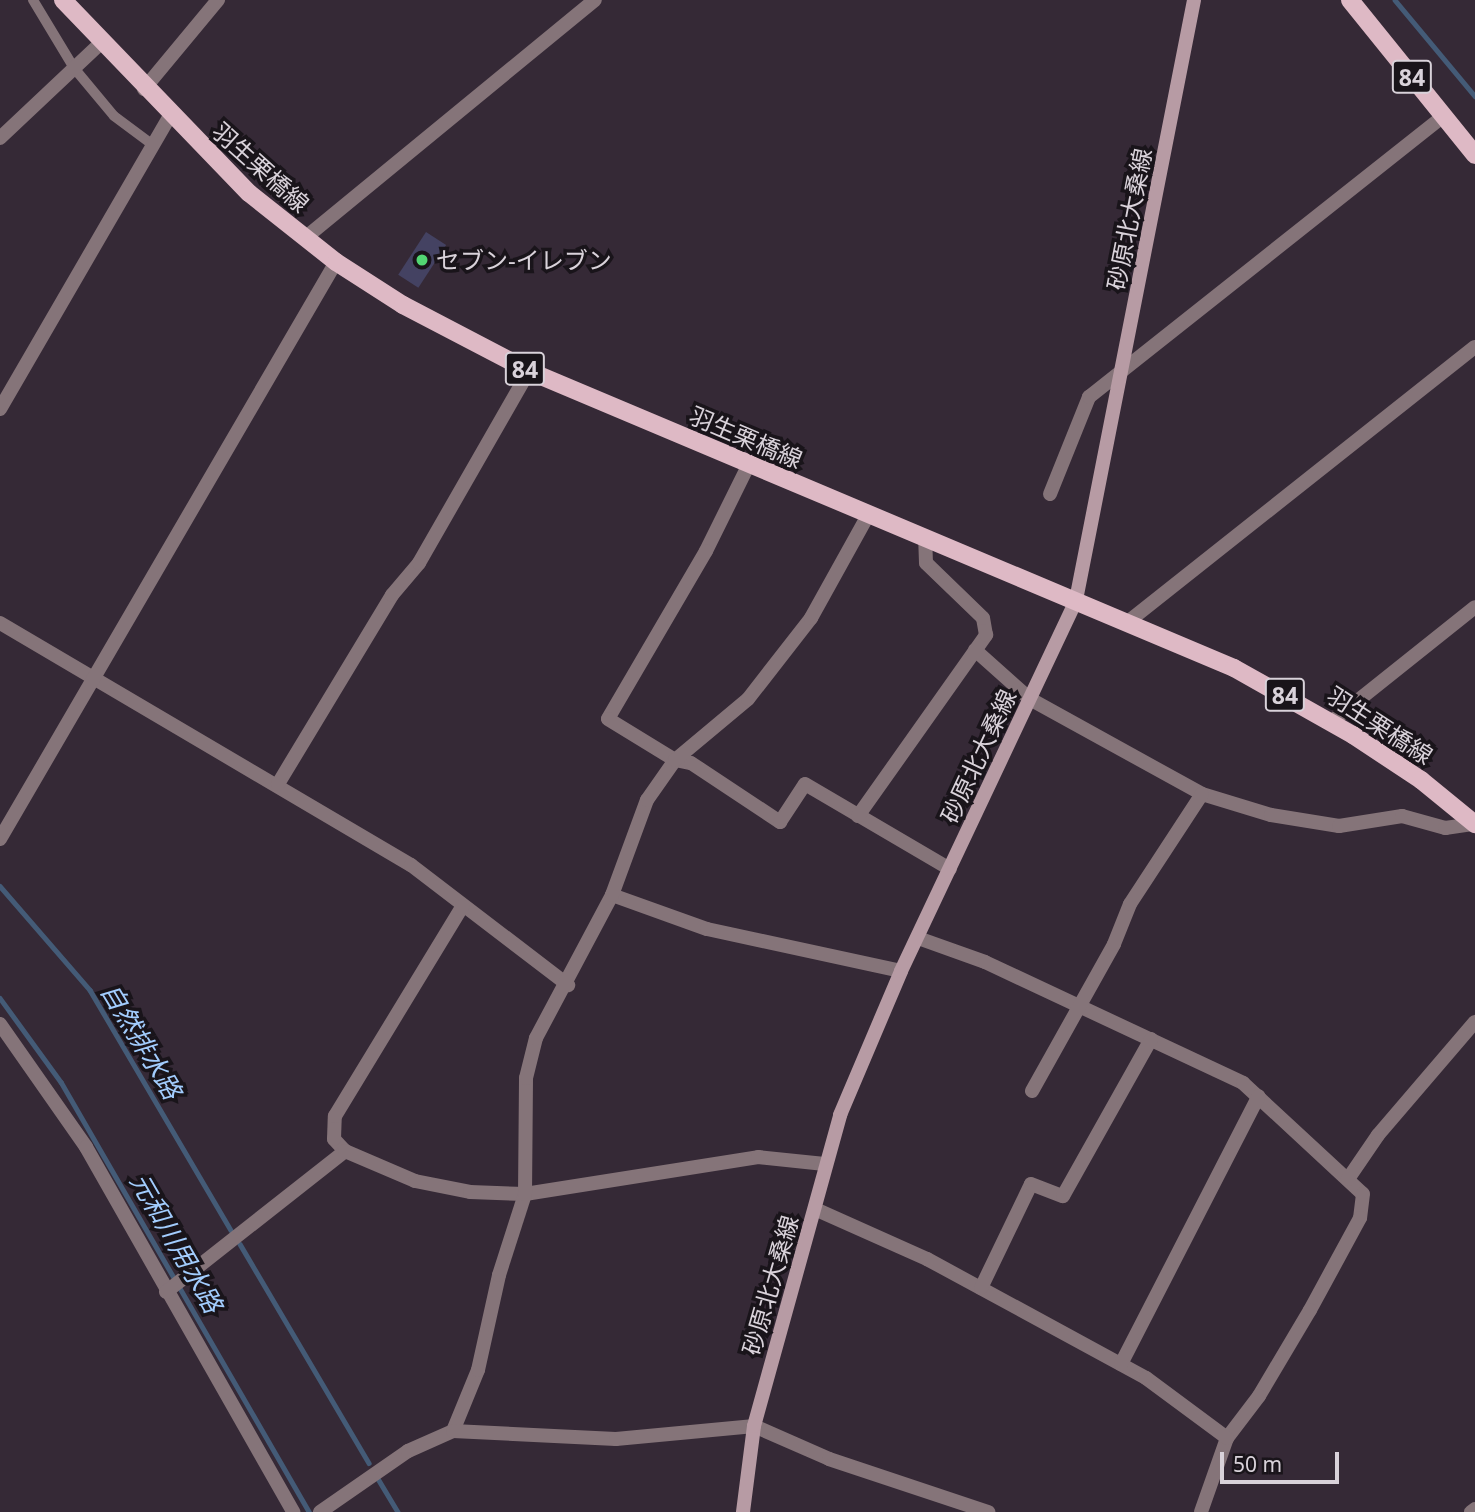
<!DOCTYPE html>
<meta charset="utf-8">
<style>
body{margin:0}
#map{position:relative;width:1475px;height:1512px;overflow:hidden;background:#352936;font-family:"Noto Sans","Noto Sans JP",sans-serif}
div>[style]{position:absolute}
.stream>*{height:4.5px;margin:-2.25px;padding:0 2.25px;transform-origin:2.25px;border-radius:2.25px;background:#445b77}
.building>*{inset:0;background:#444262;transform-origin:0 0}
.service>*{height:10px;margin:-5px;padding:0 5px;transform-origin:5px;border-radius:5px;background:#857479}
.minor>*{height:14px;margin:-7px;padding:0 7px;transform-origin:7px;border-radius:7px;background:#857479}
.secondary>*{height:14px;margin:-7px;padding:0 7px;transform-origin:7px;border-radius:7px;background:#b79ba4}
.primary>*{height:18px;margin:-9px;padding:0 9px;transform-origin:9px;border-radius:9px;background:#deb9c5}
.dots>*{width:19px;height:19px;translate:-50% -50%;box-sizing:border-box;border:4px solid #19141a;border-radius:50%}
span{translate:-50% -50%;white-space:nowrap;text-align:center;line-height:1.15;-webkit-text-stroke:7px #19141a;paint-order:stroke}
.shield-label span{padding:2px 5px;background:#19141a;border:2px solid;border-radius:5px;-webkit-text-stroke-width:0}
.shield-label{font-size:23px;color:#d9d2da;font-weight:700}
.street-label{font-size:24px;color:#d9d2da}
.poi-label{font-size:24px;color:#d9d2da}
.left{translate:0 -50%;text-align:left}
.water-label{font-size:26px;color:#a2ccfd;font-style:italic}
.scale{position:absolute;left:1220px;top:1452px;width:119px;height:32px;box-sizing:border-box;border:4px solid #d9d2da;border-top:0;padding-left:9px;font-size:21px;line-height:24px;white-space:nowrap;color:#d9d2da;-webkit-text-stroke:5px #19141a;paint-order:stroke}
</style>
<div id="map">
<div class="stream">
<i style="left:1395px;top:0;width:125px;rotate:50.2deg"></i>
<i style="left:0;top:886px;width:138px;rotate:49.1deg"></i>
<i style="left:90px;top:990px;width:278px;rotate:59.6deg"></i>
<i style="left:0;top:998px;width:104px;rotate:54deg"></i>
<i style="left:61px;top:1082px;width:496px;rotate:60deg"></i>
<i style="left:240px;top:1244px;width:254px;rotate:59.5deg"></i>
<i style="left:377px;top:1477px;width:41px;rotate:59deg"></i>
</div>
<div class="building">
<i style="left:426px;top:232px;width:24px;height:51px;rotate:33deg"></i>
</div>
<div class="service">
<i style="left:33px;top:0;width:79px;rotate:58.9deg"></i>
<i style="left:74px;top:68px;width:62px;rotate:50.2deg"></i>
<i style="left:114px;top:116px;width:49px;rotate:36.6deg"></i>
</div>
<div class="minor">
<i style="left:144px;top:89px;width:116px;rotate:-50.3deg"></i>
<i style="left:0;top:138px;width:140px;rotate:-43.3deg"></i>
<i style="left:305px;top:238px;width:375px;rotate:-39.4deg"></i>
<i style="left:0;top:409px;width:339px;rotate:-59.9deg"></i>
<i style="left:749px;top:464px;width:97px;rotate:116.3deg"></i>
<i style="left:706px;top:551px;width:194px;rotate:120.3deg"></i>
<i style="left:608px;top:719px;width:79px;rotate:31.5deg"></i>
<i style="left:675px;top:760px;width:16px;rotate:11deg"></i>
<i style="left:691px;top:763px;width:107px;rotate:33.5deg"></i>
<i style="left:780px;top:822px;width:45px;rotate:-56.7deg"></i>
<i style="left:805px;top:784px;width:168px;rotate:30.4deg"></i>
<i style="left:1050px;top:494px;width:105px;rotate:-68.1deg"></i>
<i style="left:1089px;top:397px;width:453px;rotate:-38.4deg"></i>
<i style="left:1129px;top:621px;width:441px;rotate:-38.4deg"></i>
<i style="left:0;top:623px;width:477px;rotate:30.5deg"></i>
<i style="left:411px;top:865px;width:198px;rotate:37.4deg"></i>
<i style="left:975px;top:650px;width:74px;rotate:41.7deg"></i>
<i style="left:1030px;top:699px;width:196px;rotate:28.9deg"></i>
<i style="left:1202px;top:794px;width:72px;rotate:16.9deg"></i>
<i style="left:1271px;top:815px;width:69px;rotate:9.2deg"></i>
<i style="left:1339px;top:826px;width:64px;rotate:-9deg"></i>
<i style="left:1402px;top:816px;width:45px;rotate:15.6deg"></i>
<i style="left:1445px;top:828px;width:30px;rotate:-8deg"></i>
<i style="left:1331px;top:722px;width:184px;rotate:-38.6deg"></i>
<i style="left:278px;top:784px;width:221px;rotate:-58.9deg"></i>
<i style="left:392px;top:595px;width:42px;rotate:-49.8deg"></i>
<i style="left:419px;top:563px;width:221px;rotate:-60.2deg"></i>
<i style="left:858px;top:816px;width:222px;rotate:-54.7deg"></i>
<i style="left:986px;top:635px;width:17px;rotate:-100deg"></i>
<i style="left:983px;top:618px;width:79px;rotate:-136deg"></i>
<i style="left:926px;top:563px;width:25px;rotate:-92deg"></i>
<i style="left:0;top:839px;width:668px;rotate:-59.79deg"></i>
<i style="left:612px;top:895px;width:101px;rotate:19.7deg"></i>
<i style="left:707px;top:929px;width:198px;rotate:12.2deg"></i>
<i style="left:918px;top:938px;width:71px;rotate:19.7deg"></i>
<i style="left:985px;top:962px;width:285px;rotate:25.1deg"></i>
<i style="left:1243px;top:1083px;width:163px;rotate:42.8deg"></i>
<i style="left:1363px;top:1194px;width:24px;rotate:97deg"></i>
<i style="left:1360px;top:1218px;width:105px;rotate:118.5deg"></i>
<i style="left:1310px;top:1310px;width:100px;rotate:120.7deg"></i>
<i style="left:1259px;top:1396px;width:53px;rotate:127.3deg"></i>
<i style="left:1227px;top:1438px;width:78px;rotate:109.4deg"></i>
<i style="left:0;top:1024px;width:150px;rotate:55deg"></i>
<i style="left:86px;top:1147px;width:420px;rotate:60.4deg"></i>
<i style="left:1032px;top:1091px;width:168px;rotate:-60.8deg"></i>
<i style="left:1114px;top:944px;width:43px;rotate:-68.2deg"></i>
<i style="left:1130px;top:904px;width:131px;rotate:-56.8deg"></i>
<i style="left:345px;top:1151px;width:16px;rotate:-133deg"></i>
<i style="left:334px;top:1139px;width:23px;rotate:-88deg"></i>
<i style="left:335px;top:1116px;width:245px;rotate:-58.7deg"></i>
<i style="left:1348px;top:1179px;width:53px;rotate:-55.7deg"></i>
<i style="left:1378px;top:1135px;width:149px;rotate:-49.4deg"></i>
<i style="left:815px;top:1209px;width:123px;rotate:24.1deg"></i>
<i style="left:927px;top:1259px;width:249px;rotate:28.5deg"></i>
<i style="left:1146px;top:1378px;width:101px;rotate:36.5deg"></i>
<i style="left:981px;top:1288px;width:115px;rotate:-64.3deg"></i>
<i style="left:1031px;top:1184px;width:34px;rotate:21deg"></i>
<i style="left:1063px;top:1196px;width:180px;rotate:-60.7deg"></i>
<i style="left:166px;top:1292px;width:228px;rotate:-38.2deg"></i>
<i style="left:345px;top:1151px;width:76px;rotate:23.2deg"></i>
<i style="left:415px;top:1181px;width:56px;rotate:11.3deg"></i>
<i style="left:470px;top:1192px;width:55px;rotate:2.1deg"></i>
<i style="left:525px;top:1194px;width:236px;rotate:-9deg"></i>
<i style="left:758px;top:1157px;width:67px;rotate:6deg"></i>
<i style="left:1121px;top:1364px;width:301px;rotate:-62.8deg"></i>
<i style="left:453px;top:1431px;width:66px;rotate:-67.7deg"></i>
<i style="left:478px;top:1370px;width:97px;rotate:-77.5deg"></i>
<i style="left:499px;top:1275px;width:85px;rotate:-72.2deg"></i>
<i style="left:525px;top:1194px;width:116px;rotate:-89.5deg"></i>
<i style="left:526px;top:1078px;width:41px;rotate:-76deg"></i>
<i style="left:536px;top:1038px;width:162px;rotate:-62deg"></i>
<i style="left:612px;top:895px;width:101px;rotate:-69.8deg"></i>
<i style="left:647px;top:800px;width:49px;rotate:-55deg"></i>
<i style="left:675px;top:760px;width:95px;rotate:-39.9deg"></i>
<i style="left:748px;top:699px;width:103px;rotate:-52.1deg"></i>
<i style="left:811px;top:618px;width:118px;rotate:-61deg"></i>
<i style="left:320px;top:1512px;width:107px;rotate:-34.7deg"></i>
<i style="left:408px;top:1451px;width:49px;rotate:-24deg"></i>
<i style="left:453px;top:1431px;width:163px;rotate:2.8deg"></i>
<i style="left:616px;top:1439px;width:139px;rotate:-5.4deg"></i>
<i style="left:754px;top:1426px;width:82px;rotate:23.7deg"></i>
<i style="left:829px;top:1459px;width:168px;rotate:18.4deg"></i>
<i style="left:1471px;top:1512px;width:5px;rotate:-37deg"></i>
</div>
<div class="secondary">
<i style="left:743px;top:1512px;width:87px;rotate:-82.7deg"></i>
<i style="left:754px;top:1426px;width:323px;rotate:-74.5deg"></i>
<i style="left:840px;top:1115px;width:156px;rotate:-67deg"></i>
<i style="left:901px;top:971px;width:410px;rotate:-64.7deg"></i>
<i style="left:1076px;top:600px;width:611px;rotate:-78.87deg"></i>
</div>
<div class="primary">
<i style="left:63px;top:0;width:268px;rotate:46.1deg"></i>
<i style="left:249px;top:193px;width:111px;rotate:38.4deg"></i>
<i style="left:336px;top:262px;width:80px;rotate:32.7deg"></i>
<i style="left:403px;top:305px;width:142px;rotate:27.6deg"></i>
<i style="left:529px;top:371px;width:765px;rotate:22.84deg"></i>
<i style="left:1234px;top:668px;width:137px;rotate:29.4deg"></i>
<i style="left:1353px;top:735px;width:82px;rotate:33.5deg"></i>
<i style="left:1421px;top:780px;width:70px;rotate:39.2deg"></i>
<i style="left:1350px;top:0;width:199px;rotate:51.1deg"></i>
</div>
<div class="dots">
<i style="left:422px;top:260px;background:#52d673"></i>
</div>
<div class="shield-label">
<span style="left:1412px;top:77px">84</span>
<span style="left:525px;top:369px">84</span>
<span style="left:1285px;top:695px">84</span>
</div>
<div class="street-label">
<span style="left:261px;top:167px;rotate:42deg">羽生栗橋線</span>
<span style="left:1129px;top:219px;rotate:-79deg">砂原北大桑線</span>
<span style="left:746px;top:437px;rotate:23deg">羽生栗橋線</span>
<span style="left:1380px;top:725px;rotate:33deg">羽生栗橋線</span>
<span style="left:978px;top:756px;rotate:-65deg">砂原北大桑線</span>
<span style="left:770px;top:1285px;rotate:-74deg">砂原北大桑線</span>
</div>
<div class="poi-label">
<span class="left" style="left:436px;top:260px">セブン-イレブン</span>
</div>
<div class="water-label">
<span style="left:141px;top:1041px;rotate:59deg">自然排水路</span>
<span style="left:176px;top:1243px;rotate:60deg">元和川用水路</span>
</div>
<div class="scale">50 m</div>
</div>
